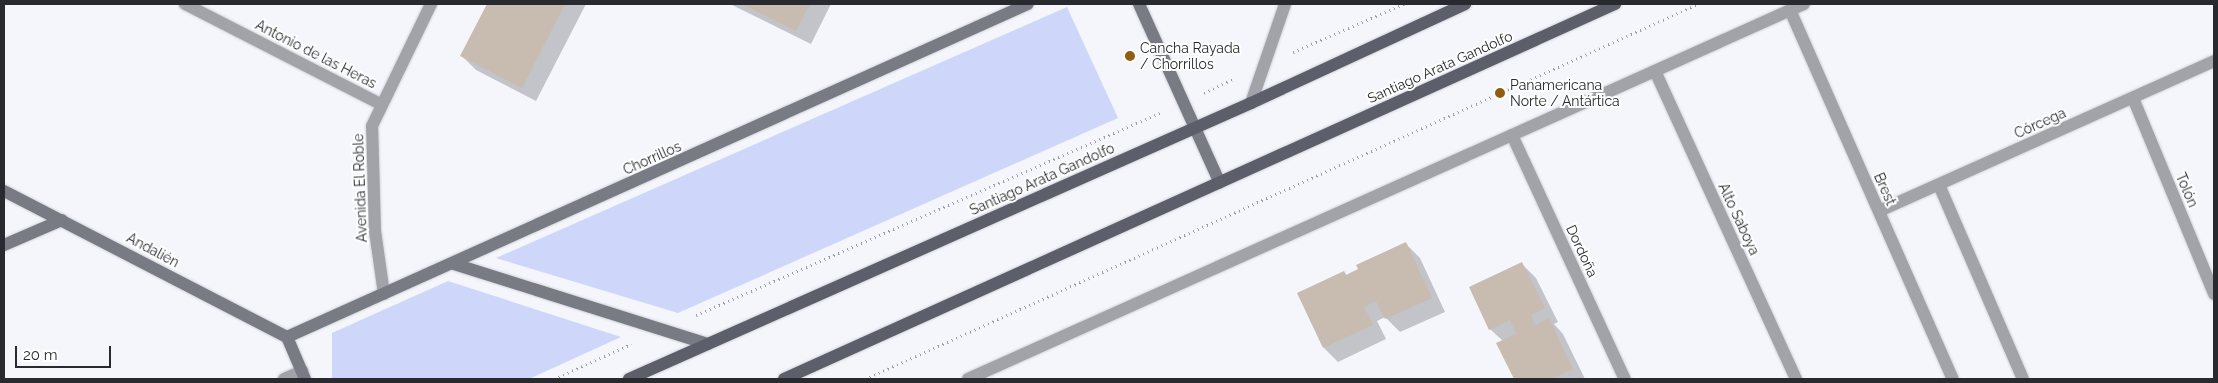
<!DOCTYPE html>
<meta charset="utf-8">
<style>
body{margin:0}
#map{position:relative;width:2218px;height:383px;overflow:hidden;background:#f4f6fc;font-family:Raleway,sans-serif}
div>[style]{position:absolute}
.green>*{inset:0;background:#ced7fa}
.shadow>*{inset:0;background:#0003}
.building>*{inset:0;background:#c8bbaf}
.path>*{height:3px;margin-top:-1.5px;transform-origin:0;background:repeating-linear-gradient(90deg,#9c9ea4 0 1px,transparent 0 5px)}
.roads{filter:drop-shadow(0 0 1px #cfd1d7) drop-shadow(0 0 1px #cfd1d7)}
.lane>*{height:12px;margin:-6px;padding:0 6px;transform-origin:6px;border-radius:6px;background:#a1a3a9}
.street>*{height:12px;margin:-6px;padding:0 6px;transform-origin:6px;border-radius:6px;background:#a1a3a9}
.secondary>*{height:12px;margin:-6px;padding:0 6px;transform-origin:6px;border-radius:6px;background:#787b84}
.primary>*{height:12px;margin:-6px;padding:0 6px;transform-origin:6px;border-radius:6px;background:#5c5f6a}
.dots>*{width:14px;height:14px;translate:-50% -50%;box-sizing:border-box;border:2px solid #fff;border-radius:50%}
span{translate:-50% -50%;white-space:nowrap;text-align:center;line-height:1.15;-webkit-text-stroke:4px #fff;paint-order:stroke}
.poi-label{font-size:14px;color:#282a30}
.left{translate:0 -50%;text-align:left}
.street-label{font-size:14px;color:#282a30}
.frame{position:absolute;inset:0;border:5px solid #282a30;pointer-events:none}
.scale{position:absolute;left:15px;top:346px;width:96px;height:22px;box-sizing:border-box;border:2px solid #282a30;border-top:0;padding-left:6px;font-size:15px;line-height:18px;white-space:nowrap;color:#282a30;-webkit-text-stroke:4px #fff;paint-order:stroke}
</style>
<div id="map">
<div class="green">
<i style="clip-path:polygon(1067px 7px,1118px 118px,678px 313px,496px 258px)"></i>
<i style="clip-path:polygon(448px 281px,621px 337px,529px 379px,332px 379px,332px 333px)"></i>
</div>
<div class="shadow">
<i style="clip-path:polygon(488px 4px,586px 4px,536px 101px,476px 70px,462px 56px)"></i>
<i style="clip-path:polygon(730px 4px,831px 4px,811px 44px)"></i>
<i style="clip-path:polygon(1406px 244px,1420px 258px,1445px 312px,1400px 332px,1385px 317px,1377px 321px,1386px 339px,1338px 362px,1324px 348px,1344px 272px,1347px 276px)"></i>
<i style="clip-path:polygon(1522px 264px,1536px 278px,1558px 322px,1554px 324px,1563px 334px,1585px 379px,1515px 379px,1498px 344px,1503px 341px,1490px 329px)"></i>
</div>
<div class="building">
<i style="clip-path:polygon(487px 4px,565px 4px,522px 88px,460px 56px)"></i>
<i style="clip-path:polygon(742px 4px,810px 4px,796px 31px)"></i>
<i style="clip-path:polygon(1406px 242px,1432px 298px,1385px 319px,1376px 301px,1364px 307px,1373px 325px,1323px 348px,1297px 293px,1344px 271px,1346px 275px,1358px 269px,1356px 265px)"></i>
<i style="clip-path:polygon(1522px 262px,1545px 308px,1531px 315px,1535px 325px,1549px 318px,1573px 369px,1551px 379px,1514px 379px,1496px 343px,1516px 334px,1510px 320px,1489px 330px,1469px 287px)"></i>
</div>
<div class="path">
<i style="left:1293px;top:52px;width:121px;rotate:-23.4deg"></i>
<i style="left:1204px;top:93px;width:34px;rotate:-26deg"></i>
<i style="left:696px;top:315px;width:508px;rotate:-23.54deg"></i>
<i style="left:554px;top:379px;width:85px;rotate:-24.4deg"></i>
<i style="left:865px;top:379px;width:914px;rotate:-24.24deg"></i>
</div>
<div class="roads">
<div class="lane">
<i style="left:1251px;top:103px;width:105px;rotate:-71deg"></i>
</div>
<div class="street">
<i style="left:185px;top:4px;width:219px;rotate:27.1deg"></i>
<i style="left:1790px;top:10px;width:403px;rotate:66.2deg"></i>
<i style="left:1655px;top:71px;width:339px;rotate:65.4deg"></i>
<i style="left:2133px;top:98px;width:212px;rotate:67.5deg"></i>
<i style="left:1512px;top:135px;width:269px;rotate:65.2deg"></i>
<i style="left:1939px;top:185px;width:211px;rotate:66.6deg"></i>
<i style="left:1879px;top:211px;width:367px;rotate:-24.1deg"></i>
<i style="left:384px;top:294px;width:64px;rotate:-98.1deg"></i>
<i style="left:375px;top:231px;width:105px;rotate:-91.6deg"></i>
<i style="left:372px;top:126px;width:136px;rotate:-64.2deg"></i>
<i style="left:284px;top:379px;width:20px;rotate:-24deg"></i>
<i style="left:968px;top:379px;width:916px;rotate:-24.16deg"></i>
</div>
<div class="secondary">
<i style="left:1139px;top:4px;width:196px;rotate:65.7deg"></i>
<i style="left:4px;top:191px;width:318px;rotate:27.3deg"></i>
<i style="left:4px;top:245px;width:63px;rotate:-23.3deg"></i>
<i style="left:454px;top:264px;width:266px;rotate:17.5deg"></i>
<i style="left:287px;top:337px;width:812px;rotate:-24.2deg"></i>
<i style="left:287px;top:337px;width:46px;rotate:66.8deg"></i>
</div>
<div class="primary">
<i style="left:629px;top:379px;width:680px;rotate:-23.93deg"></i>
<i style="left:1251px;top:103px;width:236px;rotate:-24.8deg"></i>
<i style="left:784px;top:379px;width:912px;rotate:-24.29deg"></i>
</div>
</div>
<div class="dots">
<i style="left:1130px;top:56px;background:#925c12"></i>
<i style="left:1500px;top:93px;background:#925c12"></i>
</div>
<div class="poi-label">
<span class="left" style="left:1140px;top:56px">Cancha Rayada<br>/ Chorrillos</span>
<span class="left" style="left:1510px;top:93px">Panamericana<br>Norte / Antártica</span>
</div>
<div class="street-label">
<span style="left:316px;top:54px;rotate:27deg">Antonio de las Heras</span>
<span style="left:1440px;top:67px;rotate:-24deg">Santiago Arata Gandolfo</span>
<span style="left:2040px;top:123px;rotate:-24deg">Córcega</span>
<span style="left:652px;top:158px;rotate:-24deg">Chorrillos</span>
<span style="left:1042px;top:179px;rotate:-24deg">Santiago Arata Gandolfo</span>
<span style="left:360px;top:188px;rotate:-92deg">Avenida El Roble</span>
<span style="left:1885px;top:189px;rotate:66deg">Brest</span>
<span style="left:2187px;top:190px;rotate:67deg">Tolón</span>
<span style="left:1739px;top:219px;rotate:65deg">Alto Saboya</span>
<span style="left:153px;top:250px;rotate:28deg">Andalién</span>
<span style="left:1582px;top:251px;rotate:65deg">Dordoña</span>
</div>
<div class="frame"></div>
<div class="scale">20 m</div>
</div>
